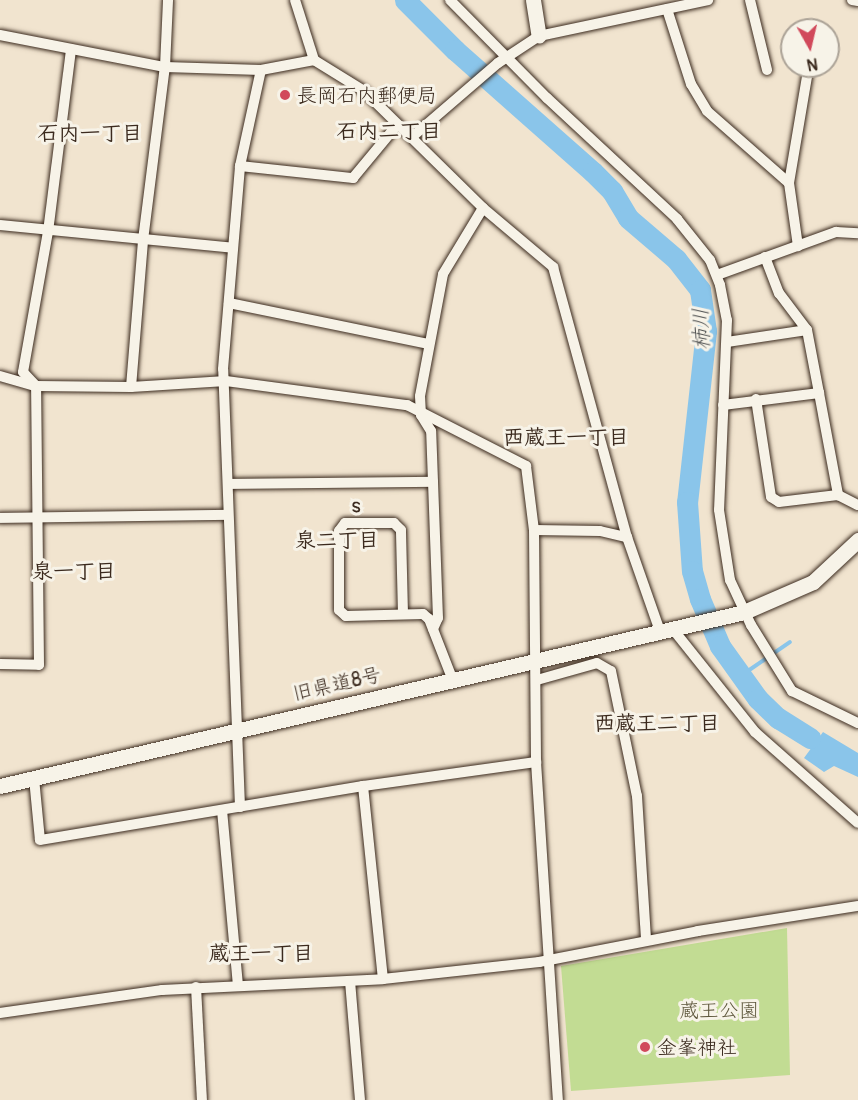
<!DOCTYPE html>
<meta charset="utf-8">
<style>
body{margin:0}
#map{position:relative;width:858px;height:1100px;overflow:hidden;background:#f1e4cf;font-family:Pangolin,"Klee One",sans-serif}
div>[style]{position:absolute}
.green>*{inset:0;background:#c2dc93}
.water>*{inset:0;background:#8ac5ea}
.stream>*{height:4px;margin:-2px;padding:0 2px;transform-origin:2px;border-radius:2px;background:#8ac5ea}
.river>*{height:21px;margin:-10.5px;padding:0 10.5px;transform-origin:10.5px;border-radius:10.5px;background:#8ac5ea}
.roads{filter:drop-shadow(0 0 2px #3b2a1e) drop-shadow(0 0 2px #3b2a1e)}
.street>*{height:10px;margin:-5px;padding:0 5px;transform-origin:5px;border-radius:5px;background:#f7f3e8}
.secondary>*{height:15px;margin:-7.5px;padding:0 7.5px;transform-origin:7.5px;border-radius:7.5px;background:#f7f3e8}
.dots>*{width:16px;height:16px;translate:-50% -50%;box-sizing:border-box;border:3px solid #f7f3e8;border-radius:50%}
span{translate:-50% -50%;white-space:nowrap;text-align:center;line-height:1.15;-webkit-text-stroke:6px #f7f3e8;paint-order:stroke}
.poi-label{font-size:20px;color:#3b2a1e}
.left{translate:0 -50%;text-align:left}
.street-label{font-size:20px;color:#3b2a1e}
.park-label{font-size:20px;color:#5d563b}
.neighbourhood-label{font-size:21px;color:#3b2a1e;font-weight:700}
.water-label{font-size:21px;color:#4f5151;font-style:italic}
.north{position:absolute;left:780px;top:18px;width:60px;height:60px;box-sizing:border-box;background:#f7f3e8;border:2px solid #aca397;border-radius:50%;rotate:172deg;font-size:16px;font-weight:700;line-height:24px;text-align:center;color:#3b2a1e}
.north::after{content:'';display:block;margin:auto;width:21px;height:27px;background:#d1495b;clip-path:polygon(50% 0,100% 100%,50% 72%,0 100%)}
</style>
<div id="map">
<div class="green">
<i style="clip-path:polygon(787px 928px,790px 1075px,571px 1091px,561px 966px)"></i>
</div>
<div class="water">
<i style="clip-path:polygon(823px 732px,858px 753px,858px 777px,834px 766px,824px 772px,804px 758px)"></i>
</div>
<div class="stream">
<i style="left:742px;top:675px;width:58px;rotate:-34.5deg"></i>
</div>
<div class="river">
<i style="left:405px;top:0;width:71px;rotate:45deg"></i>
<i style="left:455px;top:50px;width:184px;rotate:41.5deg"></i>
<i style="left:593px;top:172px;width:27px;rotate:45deg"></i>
<i style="left:612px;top:191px;width:31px;rotate:59deg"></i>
<i style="left:628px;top:218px;width:63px;rotate:40.5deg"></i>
<i style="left:676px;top:259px;width:39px;rotate:52deg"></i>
<i style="left:700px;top:290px;width:41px;rotate:81.7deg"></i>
<i style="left:706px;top:331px;width:172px;rotate:96.3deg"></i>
<i style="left:687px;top:502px;width:69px;rotate:85.9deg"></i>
<i style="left:692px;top:571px;width:29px;rotate:74deg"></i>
<i style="left:700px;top:599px;width:51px;rotate:66.9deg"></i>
<i style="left:720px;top:646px;width:65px;rotate:54.4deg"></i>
<i style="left:758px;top:699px;width:28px;rotate:44deg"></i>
<i style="left:778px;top:718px;width:38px;rotate:32deg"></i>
</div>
<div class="roads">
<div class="street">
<i style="left:295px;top:0;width:63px;rotate:72.4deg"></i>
<i style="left:450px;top:0;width:138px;rotate:45.3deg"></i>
<i style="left:547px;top:98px;width:178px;rotate:42.9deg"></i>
<i style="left:677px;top:219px;width:53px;rotate:51.2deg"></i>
<i style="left:710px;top:260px;width:27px;rotate:68deg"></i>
<i style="left:720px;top:285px;width:36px;rotate:79deg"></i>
<i style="left:727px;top:320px;width:190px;rotate:92.4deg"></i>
<i style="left:719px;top:510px;width:71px;rotate:81.1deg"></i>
<i style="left:730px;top:580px;width:50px;rotate:65deg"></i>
<i style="left:751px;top:625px;width:78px;rotate:58.2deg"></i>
<i style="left:792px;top:691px;width:73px;rotate:25.9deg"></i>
<i style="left:750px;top:0;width:72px;rotate:76.3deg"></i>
<i style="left:852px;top:0;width:6px;rotate:9deg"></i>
<i style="left:667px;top:9px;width:79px;rotate:72.3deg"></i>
<i style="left:691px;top:84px;width:31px;rotate:59deg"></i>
<i style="left:707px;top:111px;width:109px;rotate:41.3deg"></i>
<i style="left:789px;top:183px;width:64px;rotate:81.9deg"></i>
<i style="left:0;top:35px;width:168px;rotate:11deg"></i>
<i style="left:165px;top:67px;width:96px;rotate:1.8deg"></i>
<i style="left:261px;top:70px;width:54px;rotate:-10.7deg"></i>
<i style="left:314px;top:60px;width:59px;rotate:31.8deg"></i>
<i style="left:364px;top:91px;width:167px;rotate:44.5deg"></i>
<i style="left:483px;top:208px;width:92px;rotate:40.1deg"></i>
<i style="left:553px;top:267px;width:280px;rotate:74.7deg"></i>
<i style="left:627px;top:537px;width:100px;rotate:70.7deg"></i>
<i style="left:412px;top:137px;width:113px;rotate:-40.7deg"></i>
<i style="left:498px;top:63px;width:49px;rotate:-33.4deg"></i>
<i style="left:539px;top:36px;width:173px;rotate:-12deg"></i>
<i style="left:240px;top:166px;width:114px;rotate:6.1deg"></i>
<i style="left:353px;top:178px;width:69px;rotate:-50.3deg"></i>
<i style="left:789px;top:183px;width:114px;rotate:-80.4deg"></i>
<i style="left:0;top:225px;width:234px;rotate:5.6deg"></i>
<i style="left:765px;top:257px;width:39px;rotate:69deg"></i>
<i style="left:779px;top:293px;width:46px;rotate:52.9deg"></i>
<i style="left:807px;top:330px;width:64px;rotate:79.2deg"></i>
<i style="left:717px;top:275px;width:127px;rotate:-19.9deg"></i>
<i style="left:836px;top:232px;width:22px;rotate:3deg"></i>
<i style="left:229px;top:303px;width:203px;rotate:11.6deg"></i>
<i style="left:727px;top:342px;width:81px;rotate:-8.5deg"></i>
<i style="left:0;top:376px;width:37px;rotate:16deg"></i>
<i style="left:36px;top:386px;width:95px;rotate:0.6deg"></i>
<i style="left:131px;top:387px;width:95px;rotate:-3.6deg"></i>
<i style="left:226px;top:381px;width:183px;rotate:7.6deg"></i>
<i style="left:407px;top:405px;width:134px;rotate:27.1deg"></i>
<i style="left:526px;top:466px;width:64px;rotate:82.9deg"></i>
<i style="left:534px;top:530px;width:232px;rotate:89.5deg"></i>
<i style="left:536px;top:762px;width:339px;rotate:86.3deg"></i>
<i style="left:131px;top:387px;width:147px;rotate:-85.3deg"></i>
<i style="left:143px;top:240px;width:174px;rotate:-82.8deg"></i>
<i style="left:165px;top:67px;width:67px;rotate:-87.4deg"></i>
<i style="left:756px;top:399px;width:99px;rotate:81.3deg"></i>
<i style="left:771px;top:497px;width:9px;rotate:32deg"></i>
<i style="left:779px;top:502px;width:59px;rotate:-6.8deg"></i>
<i style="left:838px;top:495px;width:22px;rotate:27deg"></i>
<i style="left:723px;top:405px;width:97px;rotate:-7.1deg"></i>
<i style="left:819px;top:393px;width:104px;rotate:79.4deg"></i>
<i style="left:228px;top:484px;width:205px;rotate:-0.6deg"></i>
<i style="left:0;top:518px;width:227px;rotate:-0.8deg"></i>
<i style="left:534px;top:530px;width:66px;rotate:0.9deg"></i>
<i style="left:600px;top:531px;width:28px;rotate:13deg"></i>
<i style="left:403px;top:614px;width:84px;rotate:-91.4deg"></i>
<i style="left:401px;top:530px;width:10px;rotate:-135deg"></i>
<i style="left:394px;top:523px;width:49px;rotate:180deg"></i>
<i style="left:345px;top:523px;width:10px;rotate:127deg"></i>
<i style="left:339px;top:531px;width:79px;rotate:90deg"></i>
<i style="left:339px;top:610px;width:9px;rotate:41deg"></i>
<i style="left:346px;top:616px;width:77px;rotate:-1.5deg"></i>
<i style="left:423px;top:614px;width:8px;rotate:40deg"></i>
<i style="left:429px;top:619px;width:63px;rotate:68.7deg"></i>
<i style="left:672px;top:628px;width:133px;rotate:51.4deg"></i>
<i style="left:755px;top:732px;width:137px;rotate:41.5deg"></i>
<i style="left:433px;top:629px;width:12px;rotate:-66deg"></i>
<i style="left:438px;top:618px;width:187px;rotate:-92.1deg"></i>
<i style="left:431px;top:431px;width:19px;rotate:-122deg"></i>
<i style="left:421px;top:415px;width:19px;rotate:-93deg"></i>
<i style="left:420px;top:396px;width:124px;rotate:-79.3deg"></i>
<i style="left:443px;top:274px;width:77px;rotate:-58.8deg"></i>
<i style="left:0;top:664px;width:39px;rotate:1deg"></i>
<i style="left:39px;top:665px;width:279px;rotate:-90.6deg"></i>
<i style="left:36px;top:386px;width:19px;rotate:-133deg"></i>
<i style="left:23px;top:372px;width:142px;rotate:-79.9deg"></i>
<i style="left:48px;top:232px;width:184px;rotate:-82.8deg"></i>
<i style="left:537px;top:680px;width:62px;rotate:-15.8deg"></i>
<i style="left:597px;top:663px;width:16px;rotate:30deg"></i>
<i style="left:611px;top:671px;width:128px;rotate:78.3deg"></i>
<i style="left:637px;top:796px;width:144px;rotate:86.4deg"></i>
<i style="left:34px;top:778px;width:62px;rotate:84.5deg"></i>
<i style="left:40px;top:840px;width:327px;rotate:-9.5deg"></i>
<i style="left:363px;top:786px;width:175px;rotate:-7.9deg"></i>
<i style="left:363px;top:786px;width:194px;rotate:84.1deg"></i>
<i style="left:240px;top:807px;width:438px;rotate:-92.2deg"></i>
<i style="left:223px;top:369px;width:204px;rotate:-85.2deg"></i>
<i style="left:240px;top:166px;width:98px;rotate:-77.7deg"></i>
<i style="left:222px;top:810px;width:176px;rotate:84.8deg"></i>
<i style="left:350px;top:981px;width:119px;rotate:85.2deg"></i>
<i style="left:196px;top:987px;width:113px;rotate:87deg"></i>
<i style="left:0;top:1013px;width:164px;rotate:-8.1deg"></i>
<i style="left:162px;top:990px;width:221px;rotate:-2.8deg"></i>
<i style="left:383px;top:979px;width:157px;rotate:-6.2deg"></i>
<i style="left:539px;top:962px;width:162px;rotate:-11deg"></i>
<i style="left:698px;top:931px;width:162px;rotate:-8.9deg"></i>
</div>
<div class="secondary">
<i style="left:533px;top:0;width:36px;rotate:81deg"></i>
<i style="left:0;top:786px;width:764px;rotate:-13.16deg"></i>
<i style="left:744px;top:612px;width:75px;rotate:-23.5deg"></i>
<i style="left:813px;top:582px;width:62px;rotate:-43deg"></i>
</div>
</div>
<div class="dots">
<i style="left:285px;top:95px;background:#d1495b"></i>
<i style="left:645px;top:1047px;background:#d1495b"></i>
</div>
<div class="poi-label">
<span class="left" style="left:297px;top:95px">長岡石内郵便局</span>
<span class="left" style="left:657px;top:1047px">金峯神社</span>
</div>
<div class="street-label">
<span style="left:356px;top:506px;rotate:-4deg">s</span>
<span style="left:337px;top:684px;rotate:-13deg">旧県道8号</span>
</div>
<div class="park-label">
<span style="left:719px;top:1010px">蔵王公園</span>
</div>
<div class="neighbourhood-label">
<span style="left:389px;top:132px">石内二丁目</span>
<span style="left:90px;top:134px">石内一丁目</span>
<span style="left:566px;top:438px">西蔵王一丁目</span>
<span style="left:337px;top:541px">泉二丁目</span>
<span style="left:74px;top:572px">泉一丁目</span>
<span style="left:657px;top:724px">西蔵王二丁目</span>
<span style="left:261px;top:954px">蔵王一丁目</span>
</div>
<div class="water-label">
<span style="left:702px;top:329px;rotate:-92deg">柿川</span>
</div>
<div class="north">N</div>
</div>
